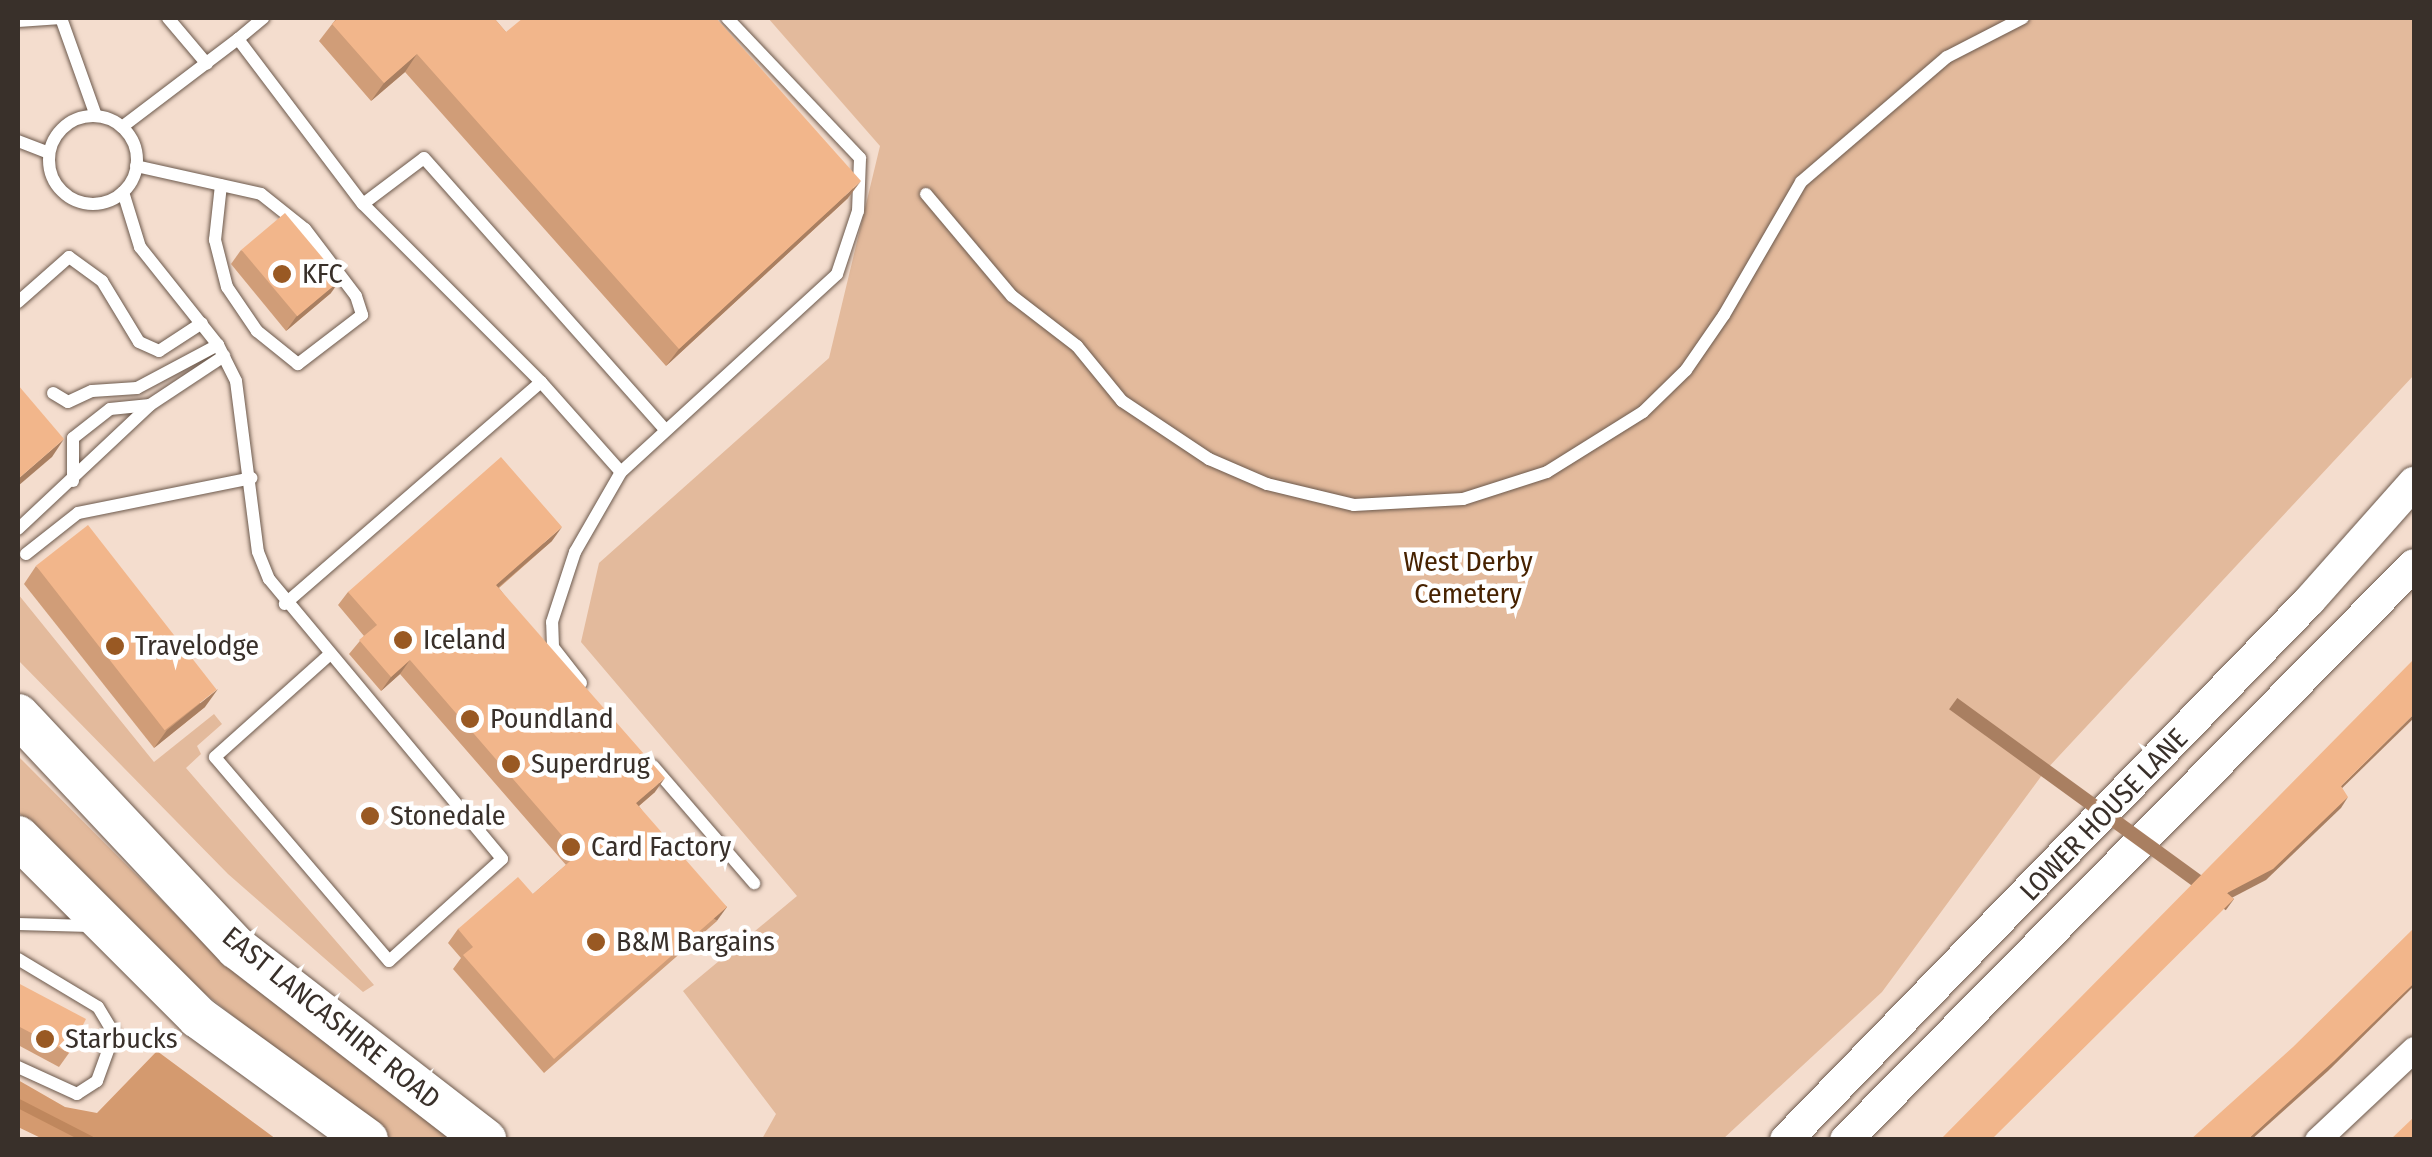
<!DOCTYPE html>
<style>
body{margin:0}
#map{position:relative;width:2432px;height:1157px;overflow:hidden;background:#f4ddce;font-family:"Fira Sans Condensed",sans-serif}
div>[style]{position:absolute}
.green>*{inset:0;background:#e3ba9c}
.forest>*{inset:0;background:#d49a6f}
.stream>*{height:9px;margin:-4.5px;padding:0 4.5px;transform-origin:4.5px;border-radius:4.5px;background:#bf875d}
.roads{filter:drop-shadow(0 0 2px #6c594c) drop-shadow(0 0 2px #6c594c)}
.service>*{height:12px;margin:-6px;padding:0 6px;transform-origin:6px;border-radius:6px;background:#fff}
.service>.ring{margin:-6px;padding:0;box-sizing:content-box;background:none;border:12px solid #fff;border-radius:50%}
.minor>*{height:25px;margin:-12.5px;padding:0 12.5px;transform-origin:12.5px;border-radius:12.5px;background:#fff}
.tertiary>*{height:32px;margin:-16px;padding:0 16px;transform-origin:16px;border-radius:16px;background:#fff}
.trunk>*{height:42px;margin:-21px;padding:0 21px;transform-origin:21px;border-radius:21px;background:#fff}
.wall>*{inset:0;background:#d09d78}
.shaded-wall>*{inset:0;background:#a97f61;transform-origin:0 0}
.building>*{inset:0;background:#f2b68b;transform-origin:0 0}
.dots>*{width:28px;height:28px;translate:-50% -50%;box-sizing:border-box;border:5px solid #fff;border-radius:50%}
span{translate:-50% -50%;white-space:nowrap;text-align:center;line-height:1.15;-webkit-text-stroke:9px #fff;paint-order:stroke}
.poi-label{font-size:28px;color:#39302a}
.left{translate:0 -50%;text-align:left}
.park-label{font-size:28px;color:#472200}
.street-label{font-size:28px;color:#39302a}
.frame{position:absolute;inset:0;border:20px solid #39302a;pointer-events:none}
</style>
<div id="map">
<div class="green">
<i style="clip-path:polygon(768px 18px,2414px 18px,2414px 375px,2045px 771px,1882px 992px,1723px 1139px,762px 1139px,776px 1114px,683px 991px,797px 896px,581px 642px,599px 563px,829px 358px,880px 146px)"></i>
<i style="clip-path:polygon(18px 594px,154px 762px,214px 714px,222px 724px,197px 746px,201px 754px,186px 768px,374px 985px,363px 992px,228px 874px,18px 660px)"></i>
<i style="clip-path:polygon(18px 756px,215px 954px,457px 1139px,388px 1139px,197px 987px,18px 812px)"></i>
</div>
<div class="forest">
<i style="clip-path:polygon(157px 1051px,276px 1139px,45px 1140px,18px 1127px,18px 1080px,65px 1107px,97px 1113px)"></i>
</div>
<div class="stream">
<i style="left:18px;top:1103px;width:81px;rotate:27.2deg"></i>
</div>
<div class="roads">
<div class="service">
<i style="left:168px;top:18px;width:60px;rotate:49.7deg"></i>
<i style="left:18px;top:21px;width:43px;rotate:-4deg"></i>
<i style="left:61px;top:18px;width:104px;rotate:70.3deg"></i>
<i style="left:238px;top:39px;width:33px;rotate:-40deg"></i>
<i class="ring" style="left:49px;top:116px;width:76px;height:76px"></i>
<i style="left:122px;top:127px;width:146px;rotate:-37.2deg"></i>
<i style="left:238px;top:39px;width:207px;rotate:52.9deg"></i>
<i style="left:363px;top:204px;width:252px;rotate:45deg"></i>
<i style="left:541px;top:382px;width:339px;rotate:139.1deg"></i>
<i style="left:18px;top:141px;width:33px;rotate:21deg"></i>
<i style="left:136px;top:166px;width:128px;rotate:12.6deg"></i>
<i style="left:261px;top:194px;width:56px;rotate:38.5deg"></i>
<i style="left:305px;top:229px;width:84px;rotate:52.7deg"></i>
<i style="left:356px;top:296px;width:20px;rotate:72deg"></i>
<i style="left:362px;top:315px;width:81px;rotate:142.6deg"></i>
<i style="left:298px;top:364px;width:53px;rotate:-141.2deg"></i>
<i style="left:257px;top:331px;width:53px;rotate:-124.3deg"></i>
<i style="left:227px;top:287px;width:49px;rotate:-104.3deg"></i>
<i style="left:215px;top:240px;width:55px;rotate:-83.8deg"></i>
<i style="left:123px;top:192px;width:58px;rotate:72.8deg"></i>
<i style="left:140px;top:247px;width:125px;rotate:51.5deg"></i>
<i style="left:218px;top:345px;width:40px;rotate:63.4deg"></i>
<i style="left:236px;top:381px;width:172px;rotate:82.7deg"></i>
<i style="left:258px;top:552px;width:29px;rotate:68deg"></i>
<i style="left:269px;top:579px;width:364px;rotate:50.2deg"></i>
<i style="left:502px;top:859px;width:152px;rotate:137.9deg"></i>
<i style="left:389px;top:961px;width:268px;rotate:-130.5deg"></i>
<i style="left:215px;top:757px;width:153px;rotate:-41.8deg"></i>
<i style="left:926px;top:194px;width:133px;rotate:49.9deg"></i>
<i style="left:1012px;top:296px;width:82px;rotate:37.6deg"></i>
<i style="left:1077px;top:346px;width:71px;rotate:50.7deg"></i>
<i style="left:1122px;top:401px;width:105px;rotate:33.7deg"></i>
<i style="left:1209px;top:459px;width:63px;rotate:23.3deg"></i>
<i style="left:1267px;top:484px;width:89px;rotate:13.6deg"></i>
<i style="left:1354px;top:505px;width:109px;rotate:-3.2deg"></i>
<i style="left:1463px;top:499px;width:88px;rotate:-17.8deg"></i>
<i style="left:1547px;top:472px;width:113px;rotate:-32deg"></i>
<i style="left:1643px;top:412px;width:60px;rotate:-44.3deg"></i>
<i style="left:1686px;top:370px;width:67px;rotate:-55.4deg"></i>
<i style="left:1724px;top:315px;width:154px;rotate:-59.9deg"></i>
<i style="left:1801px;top:182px;width:192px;rotate:-40.6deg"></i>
<i style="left:1947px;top:57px;width:85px;rotate:-27.2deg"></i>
<i style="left:363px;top:204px;width:76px;rotate:-37deg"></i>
<i style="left:424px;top:158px;width:360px;rotate:48.4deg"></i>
<i style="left:18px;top:302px;width:68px;rotate:-41.4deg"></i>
<i style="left:69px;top:257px;width:41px;rotate:36deg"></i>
<i style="left:102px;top:281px;width:71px;rotate:58.8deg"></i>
<i style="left:139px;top:342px;width:22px;rotate:24deg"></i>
<i style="left:159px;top:351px;width:51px;rotate:-33.1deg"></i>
<i style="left:541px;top:382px;width:120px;rotate:48.4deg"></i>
<i style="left:621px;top:472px;width:293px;rotate:-42.5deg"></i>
<i style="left:837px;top:274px;width:66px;rotate:-71.6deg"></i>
<i style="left:858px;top:211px;width:53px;rotate:-87.8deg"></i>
<i style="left:860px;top:158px;width:193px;rotate:-133.5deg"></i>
<i style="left:53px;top:393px;width:17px;rotate:31deg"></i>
<i style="left:68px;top:402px;width:26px;rotate:-25deg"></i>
<i style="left:92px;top:391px;width:45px;rotate:-3.8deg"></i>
<i style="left:137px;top:388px;width:92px;rotate:-28deg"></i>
<i style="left:73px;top:481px;width:43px;rotate:-90deg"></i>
<i style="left:73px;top:438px;width:47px;rotate:-38.1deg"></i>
<i style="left:110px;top:409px;width:40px;rotate:-5.7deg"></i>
<i style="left:18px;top:529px;width:181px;rotate:-43.2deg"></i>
<i style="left:150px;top:405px;width:89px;rotate:-33.5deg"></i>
<i style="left:26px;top:554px;width:66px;rotate:-38.3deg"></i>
<i style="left:78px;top:513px;width:177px;rotate:-11.4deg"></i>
<i style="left:581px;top:683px;width:46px;rotate:-127.9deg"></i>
<i style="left:553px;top:647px;width:25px;rotate:-92deg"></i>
<i style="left:552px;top:622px;width:74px;rotate:-71.8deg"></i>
<i style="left:575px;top:552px;width:92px;rotate:-60.1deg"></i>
<i style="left:653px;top:766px;width:155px;rotate:49.2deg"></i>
<i style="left:18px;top:924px;width:72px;rotate:1.6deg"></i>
<i style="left:18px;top:959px;width:93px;rotate:31deg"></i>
<i style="left:98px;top:1007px;width:31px;rotate:59deg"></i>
<i style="left:114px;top:1034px;width:50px;rotate:109.9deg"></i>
<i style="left:97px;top:1081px;width:24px;rotate:147deg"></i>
<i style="left:77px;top:1094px;width:65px;rotate:-155.4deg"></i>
</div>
<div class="minor">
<i style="left:2317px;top:1140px;width:133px;rotate:-43.2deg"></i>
</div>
<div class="tertiary">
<i style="left:1786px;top:1140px;width:752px;rotate:-45.86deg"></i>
<i style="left:2310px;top:600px;width:157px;rotate:-48.4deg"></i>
<i style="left:1846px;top:1140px;width:808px;rotate:-45.35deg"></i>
</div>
<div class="trunk">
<i style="left:18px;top:715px;width:320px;rotate:46.8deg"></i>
<i style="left:237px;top:948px;width:314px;rotate:37.7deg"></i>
<i style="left:18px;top:837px;width:255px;rotate:45deg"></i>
<i style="left:198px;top:1017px;width:209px;rotate:36deg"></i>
</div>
</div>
<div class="wall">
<i style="clip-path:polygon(335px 18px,494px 18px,506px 32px,848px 198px,666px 366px,405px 72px,371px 101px,319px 41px,336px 19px)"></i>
<i style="clip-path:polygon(241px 250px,331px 293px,286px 331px,231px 264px)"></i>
<i style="clip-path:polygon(552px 541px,499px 588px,655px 792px,639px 806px,717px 921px,544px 1073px,453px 969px,461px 958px,448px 943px,458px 929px,533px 894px,566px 865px,400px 674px,381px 691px,349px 654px,364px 636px,338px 605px,348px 592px)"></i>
<i style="clip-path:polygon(36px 566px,205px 707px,154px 748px,24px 584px)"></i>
<i style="clip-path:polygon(18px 983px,69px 1053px,59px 1067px,18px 1045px)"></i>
</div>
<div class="shaded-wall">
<i style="clip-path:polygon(417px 54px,405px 72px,371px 101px,384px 83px)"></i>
<i style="clip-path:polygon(861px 181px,848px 198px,666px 366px,679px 349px)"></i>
<i style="clip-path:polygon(341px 279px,331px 293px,286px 331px,296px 317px)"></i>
<i style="clip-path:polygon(64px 439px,52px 457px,18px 486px,18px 479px)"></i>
<i style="clip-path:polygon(562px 527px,552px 541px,486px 598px,496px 585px)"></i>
<i style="clip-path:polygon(410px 660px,400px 674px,381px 691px,391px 677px)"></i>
<i style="clip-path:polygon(218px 689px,205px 707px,154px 748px,167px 730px)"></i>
<i style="clip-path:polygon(2414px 714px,2414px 718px,2333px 797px,2341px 786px)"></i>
<i style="clip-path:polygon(665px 778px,655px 792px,626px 817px,636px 803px)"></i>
<i style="clip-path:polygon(2348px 797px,2341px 808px,2266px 880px,2220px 904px,2227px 893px)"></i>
<i style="left:2234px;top:899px;width:14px;height:342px;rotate:126deg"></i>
<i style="left:727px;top:907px;width:17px;height:230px;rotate:126deg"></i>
<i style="clip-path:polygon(2414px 983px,2414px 986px,2328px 1071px,2251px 1140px,2247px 1140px)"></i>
</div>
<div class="building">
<i style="clip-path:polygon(338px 18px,494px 18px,506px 32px,523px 18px,716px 18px,861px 181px,679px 349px,417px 54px,384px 83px,332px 24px)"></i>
<i style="left:285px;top:213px;width:87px;height:57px;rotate:50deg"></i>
<i style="clip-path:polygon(18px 385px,64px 439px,18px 479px)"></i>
<i style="clip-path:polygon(501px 457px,562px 527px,496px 585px,665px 778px,636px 803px,727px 907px,554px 1059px,463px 955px,473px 947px,458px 929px,518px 877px,533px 894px,578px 854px,410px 660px,391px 677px,359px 640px,377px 625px,348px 592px)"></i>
<i style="left:88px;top:525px;width:209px;height:66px;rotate:52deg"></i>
<i style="clip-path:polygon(2412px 661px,2414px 664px,2414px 714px,2341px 786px,2348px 797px,2273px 869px,2227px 893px,2234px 899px,1991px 1140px,1940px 1140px)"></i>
<i style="clip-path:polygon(2414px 928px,2414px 983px,2334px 1061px,2247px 1140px,2190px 1140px,2293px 1047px)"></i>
<i style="clip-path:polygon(18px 983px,86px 1019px,69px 1053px,18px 1026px)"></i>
<i style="clip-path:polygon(2414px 1117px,2414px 1140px,2390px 1140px)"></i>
</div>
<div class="dots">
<i style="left:282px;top:274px;background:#995923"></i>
<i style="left:403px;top:640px;background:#995923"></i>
<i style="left:115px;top:646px;background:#995923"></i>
<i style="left:470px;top:719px;background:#995923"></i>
<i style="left:511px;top:764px;background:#995923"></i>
<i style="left:370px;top:816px;background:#995923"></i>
<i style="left:571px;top:847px;background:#995923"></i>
<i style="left:596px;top:942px;background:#995923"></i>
<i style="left:45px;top:1039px;background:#995923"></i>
</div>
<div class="poi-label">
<span class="left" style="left:302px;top:274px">KFC</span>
<span class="left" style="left:423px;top:640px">Iceland</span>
<span class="left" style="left:135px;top:646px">Travelodge</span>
<span class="left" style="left:490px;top:719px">Poundland</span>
<span class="left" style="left:531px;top:764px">Superdrug</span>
<span class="left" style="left:390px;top:816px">Stonedale</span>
<span class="left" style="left:591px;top:847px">Card Factory</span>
<span class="left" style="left:616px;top:942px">B&amp;M Bargains</span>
<span class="left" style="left:65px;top:1039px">Starbucks</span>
</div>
<div class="park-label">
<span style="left:1468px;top:578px">West Derby<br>Cemetery</span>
</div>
<div class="street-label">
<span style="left:2104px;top:815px;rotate:-46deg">LOWER HOUSE LANE</span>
<span style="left:331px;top:1018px;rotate:39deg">EAST LANCASHIRE ROAD</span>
</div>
<div class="frame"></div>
</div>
